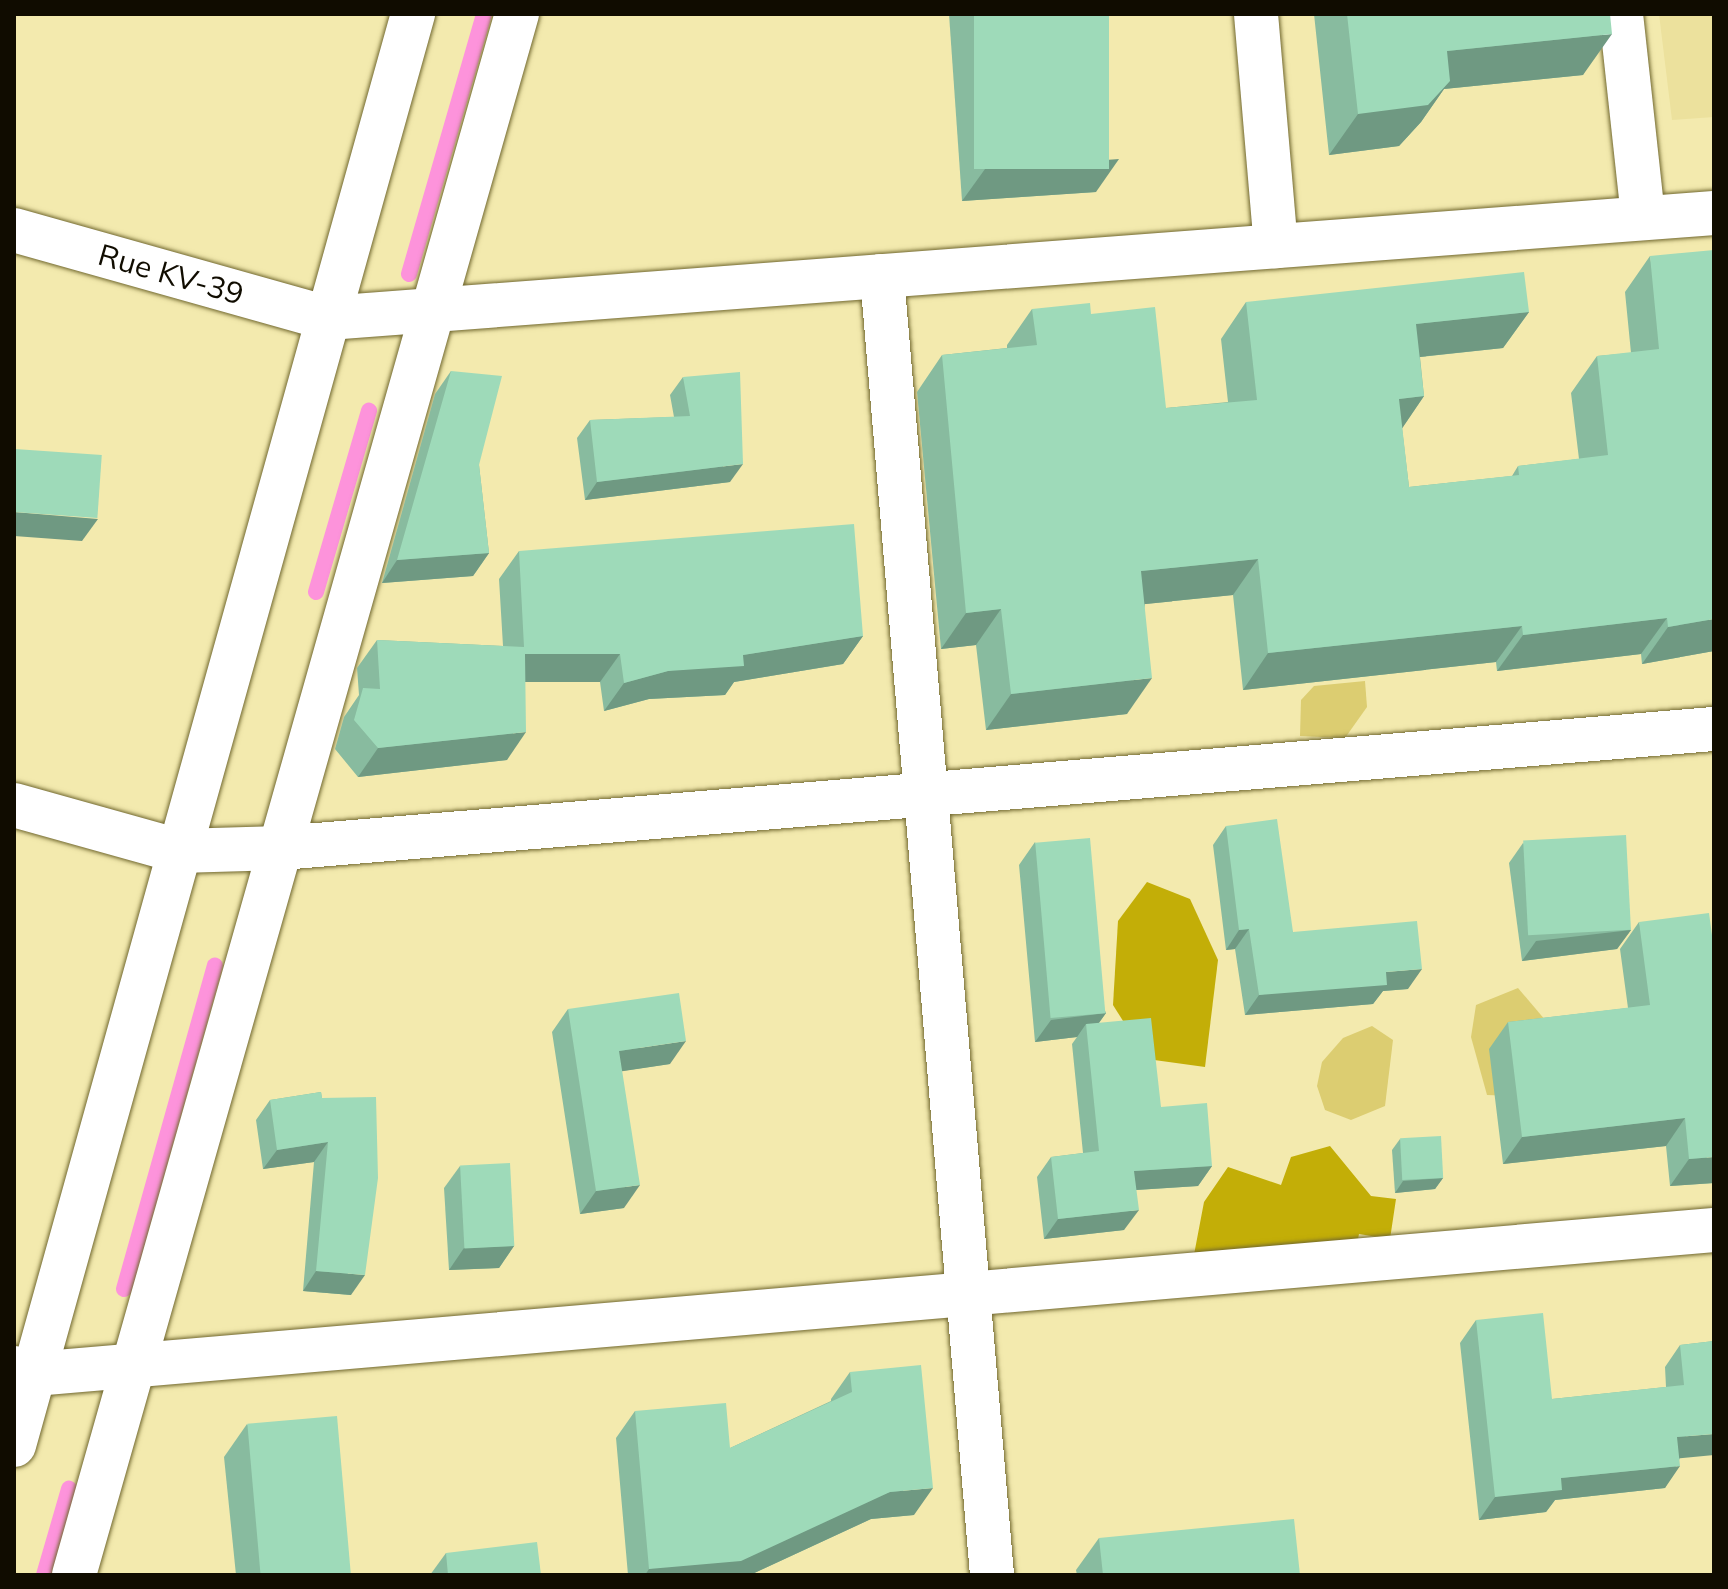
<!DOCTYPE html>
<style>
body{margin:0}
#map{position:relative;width:1728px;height:1589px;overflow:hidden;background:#f3eaae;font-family:Mulish,sans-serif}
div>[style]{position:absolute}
.built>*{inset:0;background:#ece19d}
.green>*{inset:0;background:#dccd71}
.forest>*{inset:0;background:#c3ae07}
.stream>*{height:16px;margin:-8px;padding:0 8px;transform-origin:8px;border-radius:8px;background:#fd93db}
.roads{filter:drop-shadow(0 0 2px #71682f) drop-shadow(0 0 2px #71682f)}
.minor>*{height:44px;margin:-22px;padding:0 22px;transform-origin:22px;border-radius:22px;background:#fff}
.wall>*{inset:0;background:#88bb9f}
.shaded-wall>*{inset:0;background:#6f9982}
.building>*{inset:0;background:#9edab9;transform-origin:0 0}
span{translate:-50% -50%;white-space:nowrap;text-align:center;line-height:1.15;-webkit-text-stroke:7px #fff;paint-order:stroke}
.street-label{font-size:30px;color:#100c00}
.frame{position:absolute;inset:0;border:16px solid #100c00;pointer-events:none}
</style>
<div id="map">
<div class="built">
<i style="clip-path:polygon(1659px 14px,1714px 14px,1714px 117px,1672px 120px)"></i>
</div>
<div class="green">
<i style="clip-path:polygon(1365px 681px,1367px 707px,1345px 738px,1300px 736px,1301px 700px,1314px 686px)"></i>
<i style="clip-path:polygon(1518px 988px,1563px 1041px,1537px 1097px,1487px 1095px,1471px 1037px,1476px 1005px)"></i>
<i style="clip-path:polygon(1372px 1026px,1393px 1040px,1385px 1106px,1351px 1120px,1325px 1110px,1317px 1086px,1322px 1062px,1343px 1038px)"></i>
</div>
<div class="forest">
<i style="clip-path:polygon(1147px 882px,1190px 899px,1218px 960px,1205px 1067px,1147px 1059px,1113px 1005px,1118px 921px)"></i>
<i style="clip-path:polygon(1330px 1146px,1371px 1196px,1396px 1199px,1390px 1239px,1359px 1234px,1356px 1249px,1193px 1260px,1204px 1202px,1228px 1167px,1281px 1185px,1291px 1157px)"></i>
</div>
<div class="stream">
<i style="left:409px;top:274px;width:271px;rotate:-73.9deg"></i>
<i style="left:316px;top:592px;width:189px;rotate:-73.7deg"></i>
<i style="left:124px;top:1289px;width:336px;rotate:-74.3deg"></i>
<i style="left:44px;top:1575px;width:90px;rotate:-73.8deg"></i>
</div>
<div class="roads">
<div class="minor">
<i style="left:1256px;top:14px;width:233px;rotate:85.1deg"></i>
<i style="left:1621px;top:14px;width:205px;rotate:83.8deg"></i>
<i style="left:14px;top:230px;width:326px;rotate:15.7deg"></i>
<i style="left:328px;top:318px;width:1390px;rotate:-4.33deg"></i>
<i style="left:882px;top:276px;width:1304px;rotate:85.16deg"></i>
<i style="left:14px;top:805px;width:171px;rotate:15.6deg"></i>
<i style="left:179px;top:851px;width:102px;rotate:-1.7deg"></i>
<i style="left:281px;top:848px;width:1438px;rotate:-4.75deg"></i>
<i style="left:14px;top:1368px;width:21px;rotate:17deg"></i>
<i style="left:34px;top:1374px;width:1686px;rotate:-4.9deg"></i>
<i style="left:14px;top:1445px;width:1486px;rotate:-74.42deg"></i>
<i style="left:74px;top:1575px;width:1623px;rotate:-74.16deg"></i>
</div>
</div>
<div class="wall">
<i style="clip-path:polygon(949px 14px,1109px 14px,1096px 192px,962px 201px)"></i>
<i style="clip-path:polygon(1314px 14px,1610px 14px,1583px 75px,1444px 89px,1421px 122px,1399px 146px,1329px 155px)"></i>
<i style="clip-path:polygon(1650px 256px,1714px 651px,1642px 664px,1641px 654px,1497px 671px,1496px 662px,1243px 690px,1233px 595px,1145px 604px,1127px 714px,986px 730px,976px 645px,941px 649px,917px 392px,942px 355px,1007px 348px,1007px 345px,1032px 309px,1091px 314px,1166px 408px,1228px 402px,1221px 339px,1246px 302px,1529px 312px,1503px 348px,1420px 357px,1424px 396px,1402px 428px,1409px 487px,1512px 476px,1518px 466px,1579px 459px,1571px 393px,1597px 356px,1631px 353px,1625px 292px)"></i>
<i style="clip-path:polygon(451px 371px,479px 465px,489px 553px,473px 576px,382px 583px,435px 394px)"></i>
<i style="clip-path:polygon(683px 377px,730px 482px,585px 500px,577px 438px,590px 420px,674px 417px,670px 395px)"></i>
<i style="clip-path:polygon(519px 551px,863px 636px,843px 664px,734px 682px,725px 695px,649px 699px,604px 711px,600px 682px,525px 682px,507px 760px,358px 777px,335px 749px,344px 717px,359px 695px,357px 668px,377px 640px,503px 646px,499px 579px)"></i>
<i style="clip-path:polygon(1226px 826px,1293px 932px,1408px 989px,1383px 991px,1373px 1004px,1245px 1015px,1235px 949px,1226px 950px,1213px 845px)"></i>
<i style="clip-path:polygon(1035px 842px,1106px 1013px,1099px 1023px,1161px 1107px,1212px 1166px,1198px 1186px,1136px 1190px,1124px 1230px,1044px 1239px,1037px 1177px,1051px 1157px,1083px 1153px,1072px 1044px,1077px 1037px,1035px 1042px,1019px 865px)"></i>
<i style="clip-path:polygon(1523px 843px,1631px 930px,1617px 949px,1522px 961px,1509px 863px)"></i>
<i style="clip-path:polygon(1639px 922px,1714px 1183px,1670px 1186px,1666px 1146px,1503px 1164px,1489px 1049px,1508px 1022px,1628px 1008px,1620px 949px)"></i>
<i style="clip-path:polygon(568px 1009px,670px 1064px,622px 1071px,624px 1208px,580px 1214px,552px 1032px)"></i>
<i style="clip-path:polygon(321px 1092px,351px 1295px,303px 1291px,314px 1162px,263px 1169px,256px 1120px,270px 1100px)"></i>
<i style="clip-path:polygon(1400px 1139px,1443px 1178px,1435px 1189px,1395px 1193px,1392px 1150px)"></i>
<i style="clip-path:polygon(460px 1166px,514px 1246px,499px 1268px,449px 1270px,444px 1188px)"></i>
<i style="clip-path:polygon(1476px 1320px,1552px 1399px,1666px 1387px,1665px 1367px,1680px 1345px,1714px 1341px,1680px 1458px,1665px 1488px,1555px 1500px,1546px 1512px,1479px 1520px,1460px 1343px)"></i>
<i style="clip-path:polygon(850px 1372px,914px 1515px,871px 1519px,750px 1575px,628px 1575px,616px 1438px,635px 1411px,730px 1448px,831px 1401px,831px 1399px)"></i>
<i style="clip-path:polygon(247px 1424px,351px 1575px,236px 1575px,224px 1457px)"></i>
<i style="clip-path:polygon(1099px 1538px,1300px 1575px,1077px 1575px,1076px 1570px)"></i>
<i style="clip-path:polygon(446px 1553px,541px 1575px,430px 1575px)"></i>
</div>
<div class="shaded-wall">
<i style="clip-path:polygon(1612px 34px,1583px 75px,1444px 89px,1421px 122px,1399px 146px,1329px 155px,1358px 114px,1447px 51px)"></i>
<i style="clip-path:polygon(1119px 159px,1096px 192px,962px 201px,985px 169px)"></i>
<i style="clip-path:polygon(1529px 312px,1503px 348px,1391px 360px,1416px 324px)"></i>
<i style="clip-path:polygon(1424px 396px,1399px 433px,1399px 399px)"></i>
<i style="clip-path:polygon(743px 464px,730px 482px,585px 500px,597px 482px)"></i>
<i style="clip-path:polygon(14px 512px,98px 519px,82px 541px,14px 536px)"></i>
<i style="clip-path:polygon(489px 553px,473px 576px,382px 583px,397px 560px)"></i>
<i style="clip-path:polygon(1258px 559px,1233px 595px,1116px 607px,1141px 571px)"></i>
<i style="clip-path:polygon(1001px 609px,976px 645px,941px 649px,966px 613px)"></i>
<i style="clip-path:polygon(1667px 618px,1641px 654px,1497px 671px,1523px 635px)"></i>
<i style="clip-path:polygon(1714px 619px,1714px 651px,1642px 664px,1668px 627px)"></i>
<i style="clip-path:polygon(1522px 626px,1496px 662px,1243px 690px,1268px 653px)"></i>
<i style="clip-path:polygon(863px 636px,843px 664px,734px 682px,725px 695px,649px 699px,604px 711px,624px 683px,668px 671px,743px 655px)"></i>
<i style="clip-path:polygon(525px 654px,620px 654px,600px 682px,505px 682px)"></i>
<i style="clip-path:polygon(1152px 678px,1127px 714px,986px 730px,1011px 694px)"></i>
<i style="clip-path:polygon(526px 732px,507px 760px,358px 777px,378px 748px)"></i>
<i style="clip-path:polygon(1249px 929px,1235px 949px,1226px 950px,1239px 930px)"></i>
<i style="clip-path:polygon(1631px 930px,1617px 949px,1522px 961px,1536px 941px)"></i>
<i style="clip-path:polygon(1422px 969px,1408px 989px,1383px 991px,1373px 1004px,1245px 1015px,1259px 995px,1386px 972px)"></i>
<i style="clip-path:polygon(1106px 1013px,1090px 1035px,1086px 1024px,1077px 1037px,1035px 1042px,1051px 1020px)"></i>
<i style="clip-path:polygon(686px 1041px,670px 1064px,604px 1074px,619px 1051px)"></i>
<i style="clip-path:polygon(1685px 1118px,1666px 1146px,1503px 1164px,1522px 1137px)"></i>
<i style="clip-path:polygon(328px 1142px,314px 1162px,263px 1169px,277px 1150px)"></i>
<i style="clip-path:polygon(1714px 1157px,1714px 1183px,1670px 1186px,1689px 1159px)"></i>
<i style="clip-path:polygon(1212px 1166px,1198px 1186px,1120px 1191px,1134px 1171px)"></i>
<i style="clip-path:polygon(1443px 1178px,1435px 1189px,1395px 1193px,1403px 1181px)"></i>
<i style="clip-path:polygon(640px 1185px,624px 1208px,580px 1214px,596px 1191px)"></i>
<i style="clip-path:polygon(1139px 1210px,1124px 1230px,1044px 1239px,1058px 1219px)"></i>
<i style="clip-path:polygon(514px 1246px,499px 1268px,449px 1270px,464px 1248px)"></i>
<i style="clip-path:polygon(316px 1271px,365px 1275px,351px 1295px,303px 1291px)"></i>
<i style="clip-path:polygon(1714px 1434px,1714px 1455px,1662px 1460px,1677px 1437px)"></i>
<i style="clip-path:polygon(1680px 1466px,1665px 1488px,1555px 1500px,1546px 1512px,1479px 1520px,1495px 1497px,1561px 1478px)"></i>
<i style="clip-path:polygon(933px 1488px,914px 1515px,871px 1519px,750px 1575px,645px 1575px,649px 1569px,890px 1492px)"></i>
</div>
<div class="building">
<i style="left:974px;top:14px;width:135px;height:155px"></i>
<i style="clip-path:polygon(1347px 14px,1610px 14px,1612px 34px,1447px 51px,1450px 81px,1428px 105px,1358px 114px)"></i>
<i style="clip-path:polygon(1714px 250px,1714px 619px,1668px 627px,1667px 618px,1523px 635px,1522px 626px,1268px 653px,1258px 559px,1141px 571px,1152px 678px,1011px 694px,1001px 609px,966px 613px,942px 355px,1037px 345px,1032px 309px,1090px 303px,1091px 314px,1155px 307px,1166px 408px,1257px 400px,1246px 302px,1524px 272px,1529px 312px,1416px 324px,1424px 396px,1399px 399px,1409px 487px,1519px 475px,1518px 466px,1608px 455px,1597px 356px,1659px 349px,1650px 256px)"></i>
<i style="clip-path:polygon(451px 371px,502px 376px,479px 465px,489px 553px,397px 560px)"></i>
<i style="clip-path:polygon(740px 372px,743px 464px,597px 482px,590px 420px,690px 416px,683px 377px)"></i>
<i style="left:15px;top:449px;width:87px;height:63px;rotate:4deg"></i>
<i style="clip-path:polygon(854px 524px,863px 636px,743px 655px,744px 666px,668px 671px,624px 683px,620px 654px,525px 654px,526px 732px,378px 748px,354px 720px,363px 688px,380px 689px,377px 640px,524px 647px,519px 551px)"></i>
<i style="clip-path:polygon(1277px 819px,1293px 932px,1417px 921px,1422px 969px,1386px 972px,1387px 985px,1259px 995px,1249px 929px,1239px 930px,1226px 826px)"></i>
<i style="left:1626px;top:835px;width:95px;height:103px;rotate:87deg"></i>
<i style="left:1090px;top:838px;width:176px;height:55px;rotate:85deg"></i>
<i style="clip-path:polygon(1709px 913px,1714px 950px,1714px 1157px,1689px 1159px,1685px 1118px,1522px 1137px,1508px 1022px,1650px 1005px,1639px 922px)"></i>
<i style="clip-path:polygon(679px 993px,686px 1041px,619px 1051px,640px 1185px,596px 1191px,568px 1009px)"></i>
<i style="clip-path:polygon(1151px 1018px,1161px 1107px,1207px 1103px,1212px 1166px,1134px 1171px,1139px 1210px,1058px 1219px,1051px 1157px,1099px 1151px,1086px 1024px)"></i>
<i style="clip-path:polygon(321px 1092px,322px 1098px,376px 1097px,378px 1178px,365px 1275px,316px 1271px,328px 1142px,277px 1150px,270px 1100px)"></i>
<i style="left:1441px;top:1136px;width:42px;height:41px;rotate:87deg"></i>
<i style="left:510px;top:1163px;width:83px;height:50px;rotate:87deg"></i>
<i style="clip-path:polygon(1543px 1313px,1552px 1399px,1684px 1385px,1680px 1345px,1714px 1341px,1714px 1434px,1677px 1437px,1680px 1466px,1561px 1478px,1562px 1490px,1495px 1497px,1476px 1320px)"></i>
<i style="clip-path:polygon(921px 1365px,933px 1488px,890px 1492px,741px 1561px,649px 1569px,635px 1411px,726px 1403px,730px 1448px,852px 1392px,850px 1372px)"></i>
<i style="left:337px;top:1416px;width:160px;height:90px;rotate:85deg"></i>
<i style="clip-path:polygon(1294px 1519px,1300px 1575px,1103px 1575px,1099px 1538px)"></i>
<i style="clip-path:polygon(537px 1542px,541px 1575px,448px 1575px,446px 1553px)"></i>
</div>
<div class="street-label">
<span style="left:171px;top:274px;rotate:16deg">Rue KV-39</span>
</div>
<div class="frame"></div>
</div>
